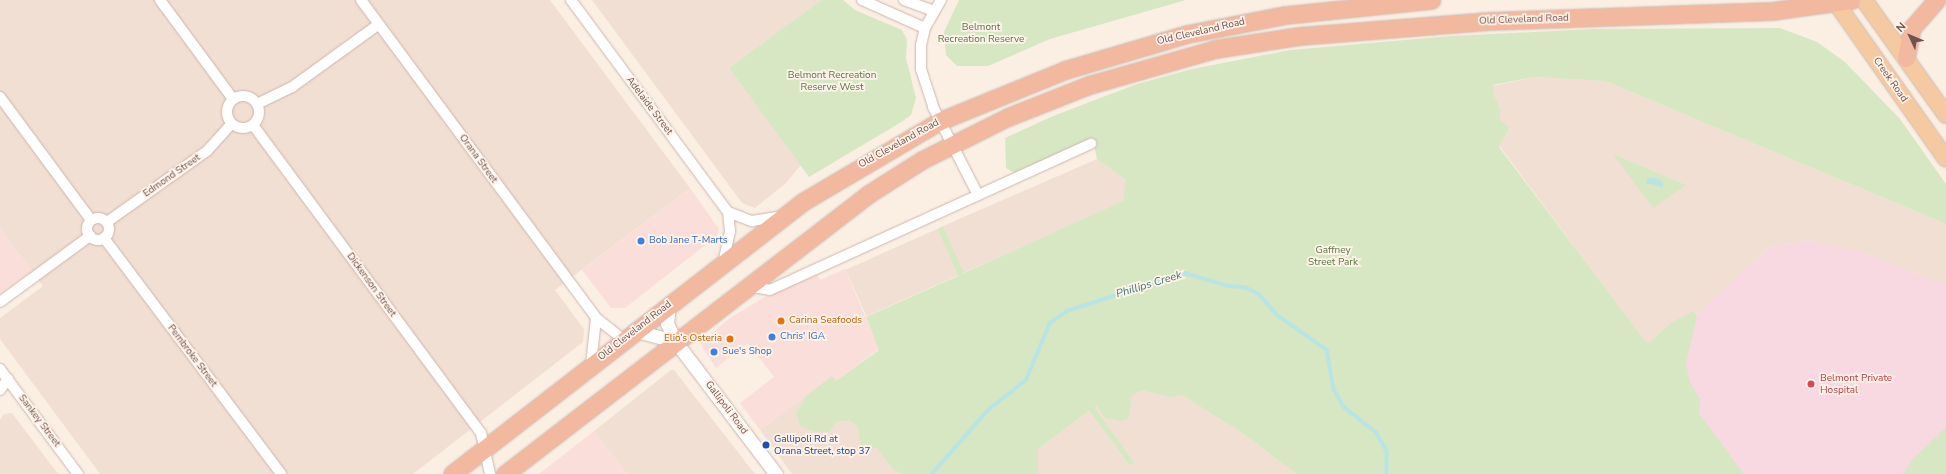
<!DOCTYPE html>
<meta charset="utf-8">
<style>
body{margin:0}
#map{position:relative;width:1946px;height:474px;overflow:hidden;background:#fbefe4;font-family:"Nunito Sans",sans-serif}
div>[style]{position:absolute}
.residential>*{inset:0;background:#f2dfd3;transform-origin:0 0}
.commercial>*{inset:0;background:#faded9}
.medical>*{inset:0;background:#f8d8e1}
.green>*{inset:0;background:#d7e7c4}
.water>*{inset:0;background:#bae3e3}
.stream>*{height:3.5px;margin:-1.75px;padding:0 1.75px;transform-origin:1.75px;border-radius:1.75px;background:#bae3e3}
.roads{filter:drop-shadow(0 0 1px #cdb7ae) drop-shadow(0 0 1px #cdb7ae)}
.minor>*{height:10px;margin:-5px;padding:0 5px;transform-origin:5px;border-radius:5px;background:#fff}
.minor>.ring{margin:-5px;padding:0;box-sizing:content-box;background:none;border:10px solid #fff;border-radius:50%}
.tertiary>*{height:13px;margin:-6.5px;padding:0 6.5px;transform-origin:6.5px;border-radius:6.5px;background:#fff}
.primary>*{height:16px;margin:-8px;padding:0 8px;transform-origin:8px;border-radius:8px;background:#f5c9a1}
.trunk>*{height:17px;margin:-8.5px;padding:0 8.5px;transform-origin:8.5px;border-radius:8.5px;background:#f3b8a0}
.dots>*{width:11px;height:11px;translate:-50% -50%;box-sizing:border-box;border:2px solid #fef3ea;border-radius:50%}
span{translate:-50% -50%;white-space:nowrap;text-align:center;line-height:1.15;-webkit-text-stroke:3.5px #fef3ea;paint-order:stroke}
.street-label{font-size:10px;color:#71534c}
.park-label{font-size:10px;color:#5b7744}
.shop-label{font-size:10px;color:#366cbe}
.left{translate:0 -50%;text-align:left}
.food-label{font-size:10px;color:#c56008}
.right{translate:-100% -50%;text-align:right}
.health-label{font-size:10px;color:#be3a42}
.transit-label{font-size:10px;color:#164399}
.water-label{font-size:11px;color:#407676;font-style:italic}
.north{position:absolute;left:1890px;top:16px;width:40px;height:40px;-webkit-text-stroke:3px #fef3ea;paint-order:stroke;rotate:314deg;font-size:11px;font-weight:700;line-height:16px;text-align:center;color:#71534c}
.north::after{content:'';display:block;margin:auto;width:14px;height:18px;background:#71534c;clip-path:polygon(50% 0,100% 100%,50% 72%,0 100%)}
</style>
<div id="map">
<div class="residential">
<i style="clip-path:polygon(0 0,550px 0,690px 188px,555px 290px,584px 329px,583px 342px,413px 474px,100px 474px,0 339px,0 318px,43px 286px,0 228px)"></i>
<i style="clip-path:polygon(592px 0,821px 0,729px 68px,801px 165px,786px 183px,755px 208px,742px 203px)"></i>
<i style="clip-path:polygon(1534px 77px,1605px 81px,1946px 224px,1946px 285px,1860px 252px,1808px 240px,1768px 248px,1654px 354px,1460px 93px)"></i>
<i style="clip-path:polygon(1097px 159px,1145px 192px,963px 273px,943px 226px)"></i>
<i style="left:937px;top:229px;width:51px;height:100px;rotate:66deg"></i>
<i style="clip-path:polygon(671px 370px,674px 370px,755px 474px,627px 474px,594px 431px)"></i>
<i style="clip-path:polygon(1145px 371px,1247px 436px,1296px 474px,1004px 474px,1089px 411px,1130px 466px,1135px 463px,1095px 408px)"></i>
<i style="clip-path:polygon(832px 376px,902px 474px,792px 474px,760px 430px)"></i>
<i style="clip-path:polygon(12px 413px,58px 474px,0 474px,0 420px,4px 414px)"></i>
</div>
<div class="commercial">
<i style="clip-path:polygon(690px 188px,719px 229px,717px 236px,625px 308px,611px 308px,582px 270px)"></i>
<i style="clip-path:polygon(0 228px,32px 271px,0 294px)"></i>
<i style="clip-path:polygon(845px 269px,879px 349px,836px 381px,832px 377px,760px 430px,740px 403px,774px 377px,748px 343px,716px 368px,700px 343px,730px 318px,765px 297px,817px 274px,820px 280px)"></i>
<i style="clip-path:polygon(594px 431px,627px 474px,539px 474px)"></i>
</div>
<div class="medical">
<i style="clip-path:polygon(1808px 240px,1860px 252px,1946px 285px,1946px 474px,1744px 474px,1654px 354px,1768px 248px)"></i>
</div>
<div class="green">
<i style="clip-path:polygon(821px 0,843px 0,855px 10px,902px 30px,907px 40px,906px 58px,916px 98px,911px 115px,903px 121px,809px 177px,729px 68px)"></i>
<i style="clip-path:polygon(959px 0,1186px 0,1050px 39px,988px 66px,957px 66px,946px 55px,944px 32px)"></i>
<i style="clip-path:polygon(1780px 28px,1817px 42px,1845px 62px,1900px 119px,1946px 184px,1946px 224px,1605px 81px,1534px 77px,1493px 85px,1493px 93px,1501px 111px,1499px 119px,1509px 128px,1499px 147px,1645px 341px,1650px 342px,1671px 323px,1693px 311px,1697px 317px,1686px 362px,1689px 380px,1700px 400px,1699px 413px,1744px 474px,1296px 474px,1247px 436px,1182px 395px,1171px 397px,1141px 390px,1132px 396px,1129px 418px,1121px 421px,1105px 418px,1097px 406px,1095px 408px,1135px 463px,1130px 466px,1089px 411px,1038px 449px,1038px 474px,902px 474px,892px 468px,877px 448px,861px 447px,858px 427px,849px 420px,836px 422px,829px 432px,815px 432px,800px 426px,796px 413px,806px 396px,832px 376px,836px 381px,879px 350px,866px 317px,958px 276px,937px 229px,943px 226px,964px 273px,1123px 201px,1126px 180px,1097px 159px,1093px 140px,1014px 173px,1006px 168px,1005px 138px,1053px 116px,1137px 84px,1192px 69px,1290px 50px,1451px 36px,1594px 29px)"></i>
<i style="clip-path:polygon(1613px 154px,1686px 185px,1653px 208px)"></i>
<i style="clip-path:polygon(1946px 427px,1946px 474px,1903px 474px,1912px 460px)"></i>
</div>
<div class="water">
<i style="clip-path:polygon(1656px 178px,1663px 182px,1663px 187px,1645px 183px,1648px 178px)"></i>
</div>
<div class="stream">
<i style="left:932px;top:474px;width:85px;rotate:-48.8deg"></i>
<i style="left:988px;top:410px;width:48px;rotate:-38.3deg"></i>
<i style="left:1026px;top:380px;width:62px;rotate:-67.2deg"></i>
<i style="left:1050px;top:323px;width:21px;rotate:-35deg"></i>
<i style="left:1067px;top:311px;width:124px;rotate:-17.9deg"></i>
<i style="left:1185px;top:273px;width:45px;rotate:16.8deg"></i>
<i style="left:1228px;top:286px;width:17px;rotate:3deg"></i>
<i style="left:1245px;top:287px;width:16px;rotate:27deg"></i>
<i style="left:1259px;top:294px;width:28px;rotate:49deg"></i>
<i style="left:1277px;top:315px;width:61px;rotate:35deg"></i>
<i style="left:1327px;top:350px;width:40px;rotate:80deg"></i>
<i style="left:1334px;top:389px;width:21px;rotate:61deg"></i>
<i style="left:1344px;top:407px;width:41px;rotate:38deg"></i>
<i style="left:1376px;top:432px;width:22px;rotate:60deg"></i>
<i style="left:1387px;top:451px;width:23px;rotate:90deg"></i>
</div>
<div class="roads">
<div class="minor">
<i style="left:160px;top:0;width:123px;rotate:53.6deg"></i>
<i style="left:361px;top:0;width:395px;rotate:53.5deg"></i>
<i style="left:596px;top:318px;width:36px;rotate:38deg"></i>
<i style="left:571px;top:0;width:264px;rotate:53.5deg"></i>
<i style="left:728px;top:212px;width:26px;rotate:21deg"></i>
<i style="left:752px;top:221px;width:30px;rotate:-9deg"></i>
<i style="left:862px;top:0;width:69px;rotate:24deg"></i>
<i style="left:904px;top:0;width:32px;rotate:20deg"></i>
<i style="left:941px;top:0;width:32px;rotate:120deg"></i>
<i style="left:925px;top:28px;width:17px;rotate:103deg"></i>
<i style="left:921px;top:45px;width:24px;rotate:90deg"></i>
<i style="left:921px;top:69px;width:40px;rotate:72deg"></i>
<i style="left:933px;top:107px;width:99px;rotate:62.9deg"></i>
<i class="ring" style="left:227px;top:96px;width:22px;height:22px"></i>
<i style="left:0;top:97px;width:153px;rotate:53.5deg"></i>
<i style="left:257px;top:104px;width:39px;rotate:-26deg"></i>
<i style="left:292px;top:87px;width:107px;rotate:-35.9deg"></i>
<i style="left:253px;top:125px;width:383px;rotate:53.5deg"></i>
<i style="left:481px;top:433px;width:42px;rotate:77.6deg"></i>
<i class="ring" style="left:87px;top:218px;width:12px;height:12px"></i>
<i style="left:107px;top:222px;width:123px;rotate:-35.4deg"></i>
<i style="left:207px;top:151px;width:36px;rotate:-48deg"></i>
<i style="left:104px;top:238px;width:295px;rotate:53.1deg"></i>
<i style="left:723px;top:264px;width:34px;rotate:-78deg"></i>
<i style="left:730px;top:231px;width:19px;rotate:-96deg"></i>
<i style="left:746px;top:286px;width:24px;rotate:9deg"></i>
<i style="left:770px;top:290px;width:353px;rotate:-24.5deg"></i>
<i style="left:0;top:302px;width:112px;rotate:-36.3deg"></i>
<i style="left:591px;top:365px;width:47px;rotate:-83.9deg"></i>
<i style="left:0;top:369px;width:131px;rotate:53.4deg"></i>
<i style="left:0;top:390px;width:14px;rotate:-54deg"></i>
</div>
<div class="tertiary">
<i style="left:669px;top:306px;width:17px;rotate:97deg"></i>
<i style="left:667px;top:323px;width:20px;rotate:66deg"></i>
<i style="left:675px;top:341px;width:167px;rotate:52.8deg"></i>
<i style="left:636px;top:331px;width:40px;rotate:14.4deg"></i>
</div>
<div class="primary">
<i style="left:1834px;top:0;width:194px;rotate:54.8deg"></i>
<i style="left:1864px;top:0;width:141px;rotate:54.5deg"></i>
</div>
<div class="trunk">
<i style="left:1906px;top:58px;width:31px;rotate:-79deg"></i>
<i style="left:1912px;top:28px;width:37px;rotate:-49deg"></i>
<i style="left:452px;top:474px;width:445px;rotate:-37.8deg"></i>
<i style="left:804px;top:201px;width:158px;rotate:-30.5deg"></i>
<i style="left:940px;top:121px;width:135px;rotate:-22.2deg"></i>
<i style="left:1065px;top:70px;width:127px;rotate:-16.4deg"></i>
<i style="left:1187px;top:34px;width:101px;rotate:-10.9deg"></i>
<i style="left:1286px;top:15px;width:146px;rotate:-5.9deg"></i>
<i style="left:505px;top:474px;width:457px;rotate:-37.6deg"></i>
<i style="left:867px;top:195px;width:65px;rotate:-32.5deg"></i>
<i style="left:922px;top:160px;width:96px;rotate:-26.6deg"></i>
<i style="left:1008px;top:117px;width:87px;rotate:-21.6deg"></i>
<i style="left:1089px;top:85px;width:131px;rotate:-15.9deg"></i>
<i style="left:1215px;top:49px;width:85px;rotate:-8.8deg"></i>
<i style="left:1299px;top:36px;width:190px;rotate:-4.5deg"></i>
<i style="left:1488px;top:21px;width:284px;rotate:-2deg"></i>
<i style="left:1772px;top:11px;width:80px;rotate:-7.9deg"></i>
</div>
</div>
<div class="dots">
<i style="left:641px;top:241px;background:#3f7fe0"></i>
<i style="left:781px;top:321px;background:#e8710a"></i>
<i style="left:772px;top:337px;background:#3f7fe0"></i>
<i style="left:730px;top:339px;background:#e8710a"></i>
<i style="left:714px;top:352px;background:#3f7fe0"></i>
<i style="left:1811px;top:384px;background:#e0444e"></i>
<i style="left:766px;top:445px;background:#1a4fb4"></i>
</div>
<div class="street-label">
<span style="left:1524px;top:20px;rotate:-2deg">Old Cleveland Road</span>
<span style="left:1201px;top:32px;rotate:-13deg">Old Cleveland Road</span>
<span style="left:1890px;top:80px;rotate:55deg">Creek Road</span>
<span style="left:649px;top:106px;rotate:53deg">Adelaide Street</span>
<span style="left:899px;top:144px;rotate:-29deg">Old Cleveland Road</span>
<span style="left:478px;top:159px;rotate:54deg">Orana Street</span>
<span style="left:172px;top:176px;rotate:-35deg">Edmond Street</span>
<span style="left:371px;top:285px;rotate:54deg">Dickenson Street</span>
<span style="left:635px;top:331px;rotate:-38deg">Old Cleveland Road</span>
<span style="left:192px;top:356px;rotate:53deg">Pembroke Street</span>
<span style="left:726px;top:408px;rotate:53deg">Gallipoli Road</span>
<span style="left:39px;top:421px;rotate:53deg">Sankey Street</span>
</div>
<div class="park-label">
<span style="left:981px;top:33px">Belmont<br>Recreation Reserve</span>
<span style="left:832px;top:81px">Belmont Recreation<br>Reserve West</span>
<span style="left:1333px;top:256px">Gaffney<br>Street Park</span>
</div>
<div class="shop-label">
<span class="left" style="left:649px;top:241px">Bob Jane T-Marts</span>
<span class="left" style="left:780px;top:337px">Chris' IGA</span>
<span class="left" style="left:722px;top:352px">Sue's Shop</span>
</div>
<div class="food-label">
<span class="left" style="left:789px;top:321px">Carina Seafoods</span>
<span class="right" style="left:722px;top:339px">Elio’s Osteria</span>
</div>
<div class="health-label">
<span class="left" style="left:1820px;top:384px">Belmont Private<br>Hospital</span>
</div>
<div class="transit-label">
<span class="left" style="left:774px;top:445px">Gallipoli Rd at<br>Orana Street, stop 37</span>
</div>
<div class="water-label">
<span style="left:1149px;top:285px;rotate:-17deg">Phillips Creek</span>
</div>
<div class="north">N</div>
</div>
